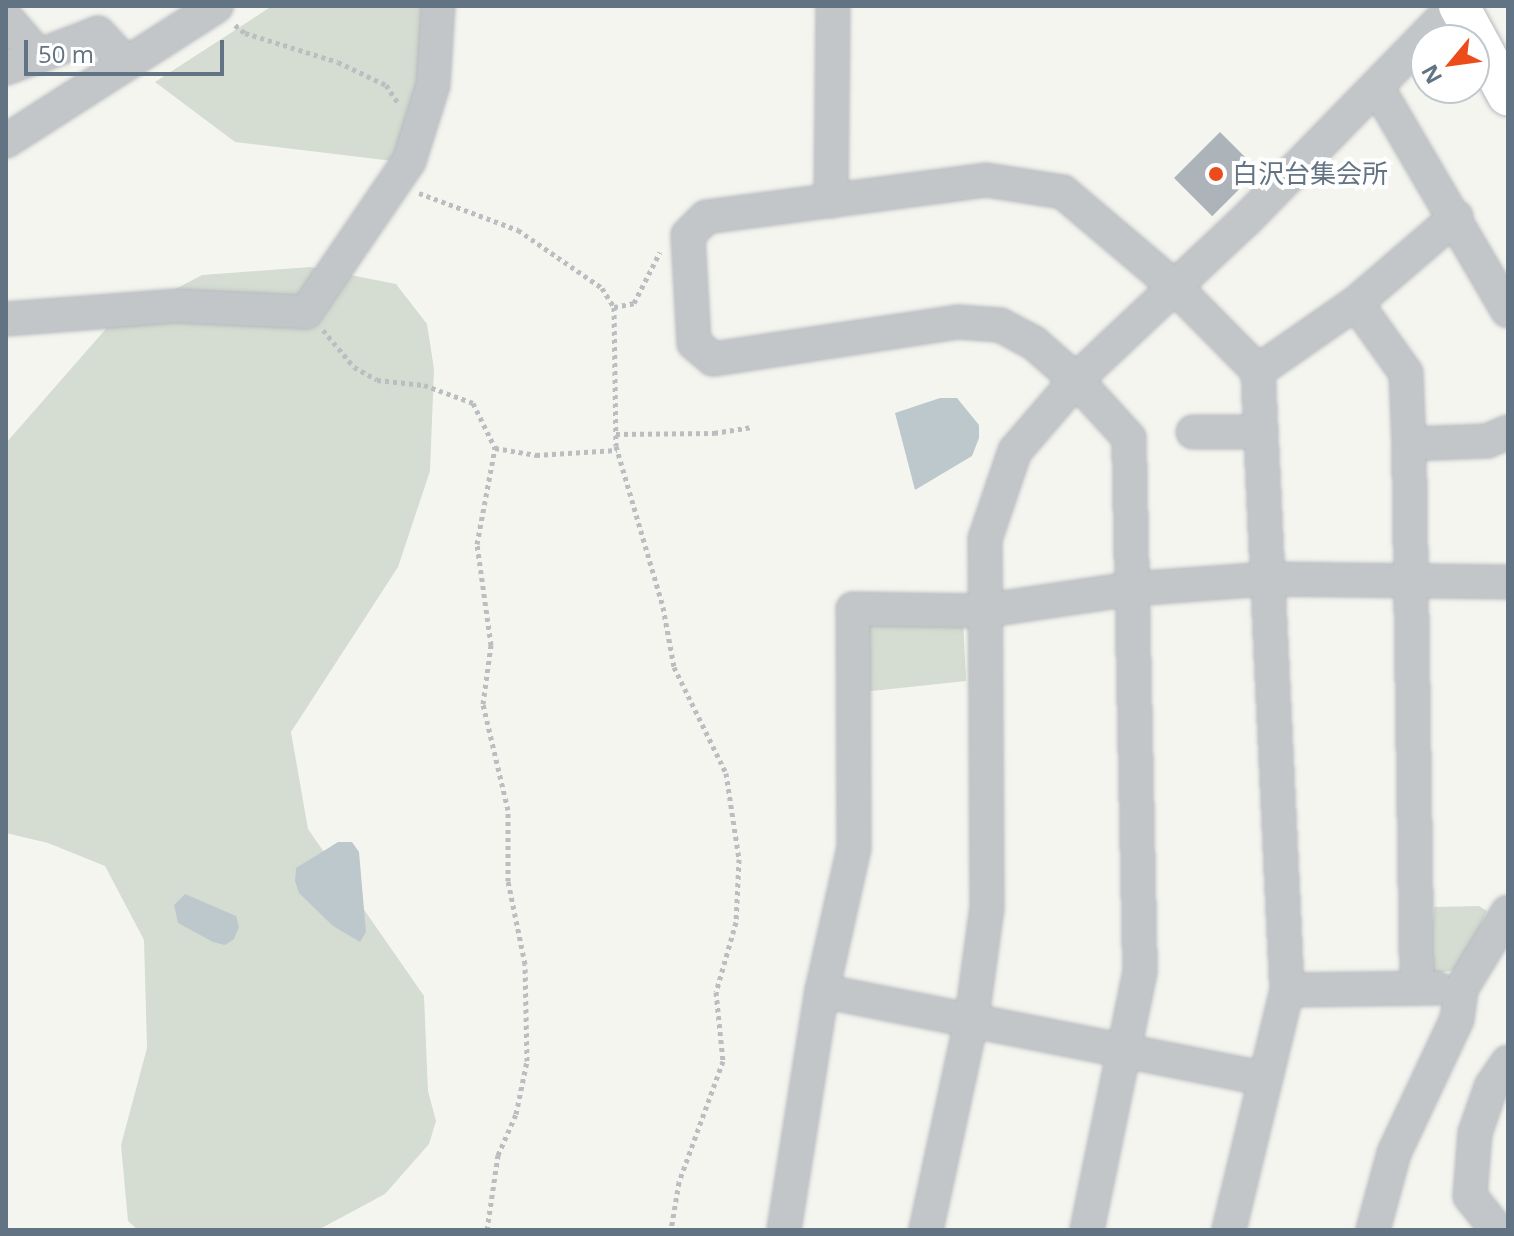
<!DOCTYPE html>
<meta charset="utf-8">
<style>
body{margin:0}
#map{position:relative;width:1514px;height:1236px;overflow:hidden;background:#f5f5f0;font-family:"Open Sans","Noto Sans JP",sans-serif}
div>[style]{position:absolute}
.green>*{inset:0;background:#d5dcd1}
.water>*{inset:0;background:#bdc8cd}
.building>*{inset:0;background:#acb4b9;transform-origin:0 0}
.path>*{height:5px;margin-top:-2.5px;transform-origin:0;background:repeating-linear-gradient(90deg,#bbbec0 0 4px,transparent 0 8px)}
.roads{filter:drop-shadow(0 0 2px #b5b9bd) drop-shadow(0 0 2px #b5b9bd)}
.minor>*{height:32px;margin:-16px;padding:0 16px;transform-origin:16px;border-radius:16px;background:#c2c6c9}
.major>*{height:40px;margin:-20px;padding:0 20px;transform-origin:20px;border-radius:20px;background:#fff}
.dots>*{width:22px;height:22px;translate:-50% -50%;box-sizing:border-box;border:4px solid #fff;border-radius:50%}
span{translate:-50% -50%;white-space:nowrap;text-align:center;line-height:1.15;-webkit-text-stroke:8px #fff;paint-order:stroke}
.poi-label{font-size:26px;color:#627483}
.left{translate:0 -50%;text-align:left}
.frame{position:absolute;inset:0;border:8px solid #627483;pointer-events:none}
.north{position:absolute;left:1410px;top:24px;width:80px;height:80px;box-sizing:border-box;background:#fff;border:2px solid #c0c7cd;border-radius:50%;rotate:241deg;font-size:22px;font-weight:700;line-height:32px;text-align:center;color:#627483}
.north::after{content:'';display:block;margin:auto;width:28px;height:36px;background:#ec4c19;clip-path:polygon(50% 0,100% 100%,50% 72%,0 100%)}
.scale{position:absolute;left:24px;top:40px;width:200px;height:36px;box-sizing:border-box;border:4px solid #627483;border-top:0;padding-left:10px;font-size:24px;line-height:28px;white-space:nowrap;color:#627483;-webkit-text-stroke:6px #fff;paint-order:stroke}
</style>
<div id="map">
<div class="green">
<i style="clip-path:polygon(272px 6px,427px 6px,423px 100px,401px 162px,235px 142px,155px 82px)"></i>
<i style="clip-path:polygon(310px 267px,396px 284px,427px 324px,434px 369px,430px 471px,398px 567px,291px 732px,308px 829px,424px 996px,428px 1091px,436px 1121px,429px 1144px,385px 1194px,318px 1230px,138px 1230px,128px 1221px,121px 1145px,147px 1048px,144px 940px,105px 866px,48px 843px,6px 833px,6px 443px,111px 323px,202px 275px)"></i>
<i style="clip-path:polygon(853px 609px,963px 620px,966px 681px,853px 693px)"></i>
<i style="clip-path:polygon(1479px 906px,1487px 911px,1461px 969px,1427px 975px,1434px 907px)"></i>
</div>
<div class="water">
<i style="clip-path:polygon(940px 398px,957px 398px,979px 425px,979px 438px,972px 456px,915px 490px,895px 413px)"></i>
<i style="clip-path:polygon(338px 842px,352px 842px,359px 852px,366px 932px,360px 942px,333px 926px,299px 893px,295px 881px,296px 868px)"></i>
<i style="clip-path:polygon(185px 894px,236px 916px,239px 927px,234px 939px,225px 945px,213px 942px,178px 923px,174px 905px)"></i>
</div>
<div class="building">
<i style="left:1220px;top:132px;width:54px;height:65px;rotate:45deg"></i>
</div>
<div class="path">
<i style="left:235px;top:25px;width:13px;rotate:39deg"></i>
<i style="left:245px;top:33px;width:97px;rotate:17.3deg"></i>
<i style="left:338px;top:62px;width:53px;rotate:25.6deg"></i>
<i style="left:386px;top:85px;width:22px;rotate:56deg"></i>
<i style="left:419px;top:193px;width:106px;rotate:20.5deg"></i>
<i style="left:518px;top:230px;width:102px;rotate:34.6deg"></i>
<i style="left:602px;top:288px;width:22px;rotate:58deg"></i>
<i style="left:614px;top:307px;width:139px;rotate:89.2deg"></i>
<i style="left:616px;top:446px;width:168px;rotate:73.7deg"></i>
<i style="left:663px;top:607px;width:61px;rotate:79.6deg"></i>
<i style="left:674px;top:667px;width:118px;rotate:63.9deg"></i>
<i style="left:726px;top:773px;width:87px;rotate:81.4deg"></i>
<i style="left:739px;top:859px;width:63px;rotate:92.7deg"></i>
<i style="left:736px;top:922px;width:73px;rotate:105.9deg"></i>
<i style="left:716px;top:992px;width:69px;rotate:84.2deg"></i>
<i style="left:723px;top:1061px;width:129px;rotate:110deg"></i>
<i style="left:679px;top:1182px;width:49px;rotate:99.5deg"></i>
<i style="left:614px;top:307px;width:20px;rotate:-11deg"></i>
<i style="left:634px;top:303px;width:57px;rotate:-63deg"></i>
<i style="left:323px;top:330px;width:48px;rotate:50deg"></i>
<i style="left:354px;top:367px;width:26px;rotate:29deg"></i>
<i style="left:377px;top:380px;width:47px;rotate:6.1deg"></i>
<i style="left:424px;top:385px;width:52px;rotate:20.2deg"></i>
<i style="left:473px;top:403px;width:50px;rotate:63.9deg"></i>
<i style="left:495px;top:448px;width:42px;rotate:9.7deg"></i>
<i style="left:536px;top:455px;width:81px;rotate:-3.5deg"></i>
<i style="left:616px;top:434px;width:98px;rotate:-0.6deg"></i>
<i style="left:714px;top:433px;width:37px;rotate:-9deg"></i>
<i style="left:487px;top:1230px;width:76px;rotate:-81.7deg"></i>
<i style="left:498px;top:1155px;width:45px;rotate:-66.3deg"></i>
<i style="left:516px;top:1114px;width:54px;rotate:-78.3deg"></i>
<i style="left:527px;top:1061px;width:97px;rotate:-91.2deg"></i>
<i style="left:525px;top:964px;width:85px;rotate:-101.6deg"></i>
<i style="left:508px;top:881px;width:71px;rotate:-90deg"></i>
<i style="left:508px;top:810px;width:109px;rotate:-103.3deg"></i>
<i style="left:483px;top:704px;width:60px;rotate:-82.3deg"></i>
<i style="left:491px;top:645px;width:102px;rotate:-97.9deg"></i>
<i style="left:477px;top:544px;width:98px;rotate:-79.4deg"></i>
</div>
<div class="roads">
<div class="minor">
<i style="left:6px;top:18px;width:50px;rotate:49deg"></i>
<i style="left:39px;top:56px;width:63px;rotate:-21.3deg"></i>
<i style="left:98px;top:33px;width:42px;rotate:46.9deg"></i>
<i style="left:6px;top:68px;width:35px;rotate:-20deg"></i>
<i style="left:1377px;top:87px;width:259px;rotate:59.7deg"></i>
<i style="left:6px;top:141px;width:250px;rotate:-32.7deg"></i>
<i style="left:831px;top:201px;width:195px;rotate:-89.4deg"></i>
<i style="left:1356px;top:303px;width:86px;rotate:54.5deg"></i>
<i style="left:1406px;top:373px;width:71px;rotate:87.6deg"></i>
<i style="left:6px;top:319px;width:170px;rotate:-4.4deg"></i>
<i style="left:176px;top:306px;width:130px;rotate:2.6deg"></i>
<i style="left:306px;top:312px;width:183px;rotate:-55.7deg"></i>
<i style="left:409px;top:161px;width:80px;rotate:-72.5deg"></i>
<i style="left:433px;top:85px;width:79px;rotate:-86.4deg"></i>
<i style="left:1258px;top:371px;width:119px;rotate:-34.8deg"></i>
<i style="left:1356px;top:303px;width:132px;rotate:-40.7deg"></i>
<i style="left:1193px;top:432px;width:67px"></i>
<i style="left:1417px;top:988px;width:544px;rotate:-90.84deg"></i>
<i style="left:1409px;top:444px;width:78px;rotate:-2.2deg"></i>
<i style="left:1487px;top:441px;width:23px;rotate:-23deg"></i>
<i style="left:1287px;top:990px;width:149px;rotate:-0.8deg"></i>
<i style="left:822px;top:991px;width:449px;rotate:11.2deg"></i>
<i style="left:784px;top:1230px;width:242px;rotate:-81deg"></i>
<i style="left:822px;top:991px;width:147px;rotate:-77.4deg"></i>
<i style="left:854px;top:848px;width:239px;rotate:-90.2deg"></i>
<i style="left:853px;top:609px;width:129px;rotate:0.9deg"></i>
<i style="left:982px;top:611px;width:151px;rotate:-8.4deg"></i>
<i style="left:1131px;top:589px;width:135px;rotate:-4.2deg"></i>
<i style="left:1266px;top:579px;width:242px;rotate:0.7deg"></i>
<i style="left:926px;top:1230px;width:218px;rotate:-77.8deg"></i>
<i style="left:972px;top:1017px;width:110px;rotate:-82.2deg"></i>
<i style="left:987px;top:908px;width:369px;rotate:-90.3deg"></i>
<i style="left:985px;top:539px;width:93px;rotate:-71.2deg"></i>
<i style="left:1015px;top:451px;width:94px;rotate:-49.3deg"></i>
<i style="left:1076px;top:380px;width:232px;rotate:-43.3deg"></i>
<i style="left:1245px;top:221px;width:301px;rotate:-45.7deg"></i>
<i style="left:1087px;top:1230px;width:264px;rotate:-78.4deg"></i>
<i style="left:1140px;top:971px;width:533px;rotate:-91.18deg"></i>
<i style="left:1129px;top:438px;width:79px;rotate:-132.4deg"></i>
<i style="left:1076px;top:380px;width:56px;rotate:-138.6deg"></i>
<i style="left:1034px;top:343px;width:38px;rotate:-152deg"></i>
<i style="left:1000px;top:325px;width:42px;rotate:-175.9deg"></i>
<i style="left:958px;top:322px;width:248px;rotate:171.4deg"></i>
<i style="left:713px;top:359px;width:25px;rotate:-140deg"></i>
<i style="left:694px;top:343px;width:108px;rotate:-93.2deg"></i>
<i style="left:688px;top:235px;width:25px;rotate:-45deg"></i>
<i style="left:706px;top:217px;width:282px;rotate:-7.5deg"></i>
<i style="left:986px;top:180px;width:78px;rotate:8.9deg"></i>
<i style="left:1063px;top:192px;width:145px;rotate:40.3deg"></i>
<i style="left:1174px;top:286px;width:120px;rotate:45.3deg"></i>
<i style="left:1258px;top:371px;width:620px;rotate:87.32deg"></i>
<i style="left:1287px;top:990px;width:247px;rotate:103.6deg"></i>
<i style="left:1373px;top:1230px;width:80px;rotate:-74.7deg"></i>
<i style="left:1394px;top:1153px;width:148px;rotate:-64.8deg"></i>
<i style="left:1457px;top:1019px;width:30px;rotate:-82deg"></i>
<i style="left:1461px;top:989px;width:90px;rotate:-58.6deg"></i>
<i style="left:1497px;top:1230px;width:43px;rotate:-128.5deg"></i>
<i style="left:1470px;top:1196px;width:63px;rotate:-85.5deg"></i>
<i style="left:1475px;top:1133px;width:49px;rotate:-70.8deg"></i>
<i style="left:1491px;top:1087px;width:30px;rotate:-56deg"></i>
</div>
<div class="major">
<i style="left:1459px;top:6px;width:102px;rotate:61.4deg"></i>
</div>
</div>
<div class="dots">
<i style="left:1216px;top:174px;background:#ec4c19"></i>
</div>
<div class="poi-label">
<span class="left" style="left:1232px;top:174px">白沢台集会所</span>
</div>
<div class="frame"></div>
<div class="north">N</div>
<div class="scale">50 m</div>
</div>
